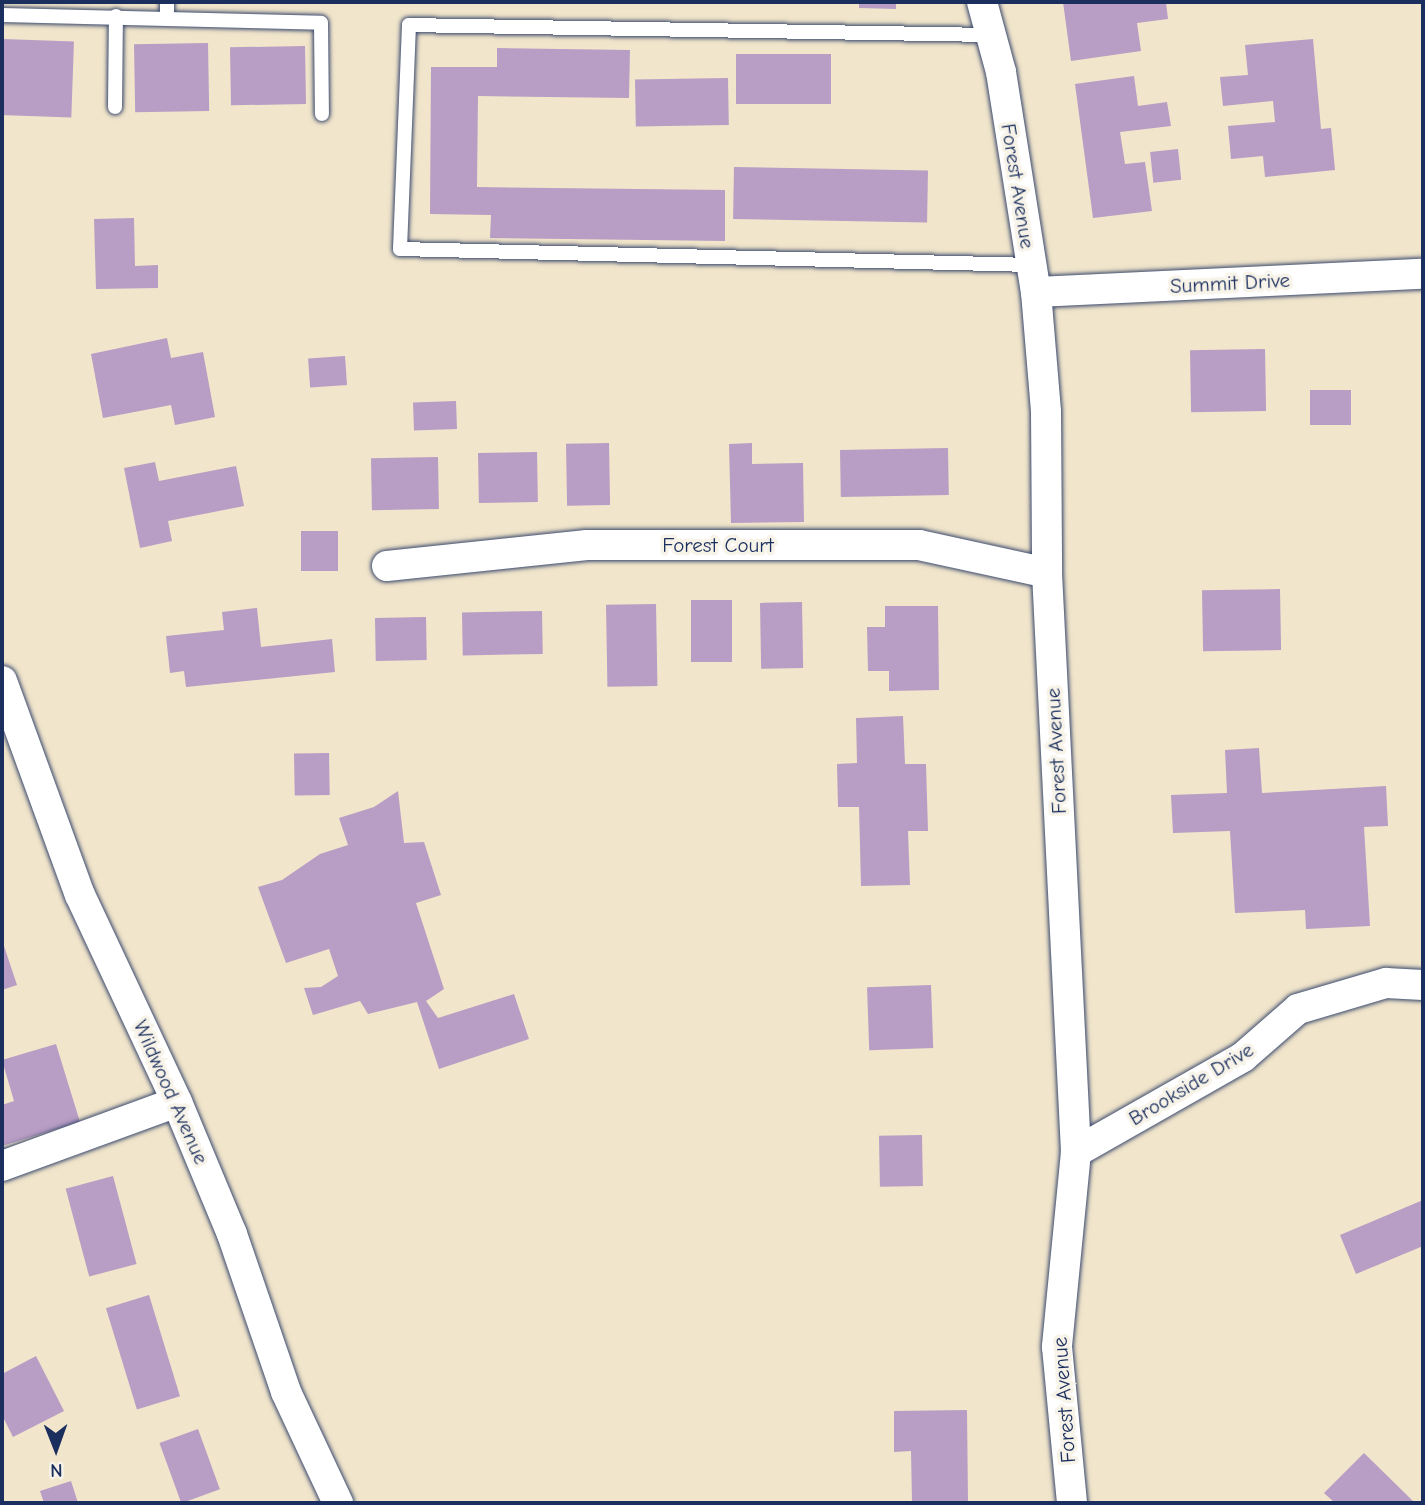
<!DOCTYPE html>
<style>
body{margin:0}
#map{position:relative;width:1425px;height:1505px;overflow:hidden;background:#f1e5cb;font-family:"Comic Neue",sans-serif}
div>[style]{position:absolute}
.building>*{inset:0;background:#b89dc4;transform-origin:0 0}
.roads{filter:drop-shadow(0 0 2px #3b4a6e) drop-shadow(0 0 2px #3b4a6e)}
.lane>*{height:14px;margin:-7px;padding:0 7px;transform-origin:7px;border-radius:7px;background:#fff}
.street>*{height:30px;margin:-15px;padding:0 15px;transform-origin:15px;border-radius:15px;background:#fff}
span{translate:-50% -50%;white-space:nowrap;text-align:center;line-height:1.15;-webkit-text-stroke:7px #f7f3e8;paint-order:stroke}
.street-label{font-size:21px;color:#1b2f5e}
.frame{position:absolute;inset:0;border:4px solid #1b2f5e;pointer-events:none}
.north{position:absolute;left:21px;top:1414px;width:70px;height:70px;-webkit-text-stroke:5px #f7f3e8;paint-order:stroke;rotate:179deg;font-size:19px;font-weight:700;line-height:28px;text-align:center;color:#1b2f5e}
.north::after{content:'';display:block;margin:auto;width:24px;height:32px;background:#1b2f5e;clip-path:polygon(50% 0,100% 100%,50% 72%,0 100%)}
</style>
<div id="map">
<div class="building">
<i style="clip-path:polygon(859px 2px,896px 2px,896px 9px,859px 8px)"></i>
<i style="clip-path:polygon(1063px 2px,1166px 2px,1168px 19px,1137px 23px,1141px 51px,1071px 61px)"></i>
<i style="left:3px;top:39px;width:71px;height:76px;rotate:2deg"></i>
<i style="clip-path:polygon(1313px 39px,1321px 129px,1331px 128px,1335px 170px,1265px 177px,1263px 156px,1231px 159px,1228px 126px,1275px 122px,1273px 101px,1223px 106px,1220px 77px,1248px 75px,1245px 45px)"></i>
<i style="left:208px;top:43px;width:68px;height:74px;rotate:89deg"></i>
<i style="left:305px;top:46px;width:58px;height:75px;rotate:89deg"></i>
<i style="clip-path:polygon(497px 48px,630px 50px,629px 98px,478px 96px,477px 187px,725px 190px,725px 241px,490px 238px,491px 215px,430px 214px,431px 67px,497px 67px)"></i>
<i style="left:831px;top:54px;width:50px;height:95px;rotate:90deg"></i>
<i style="clip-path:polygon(1134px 76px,1138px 106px,1167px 102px,1171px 126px,1120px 132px,1125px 164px,1145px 162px,1152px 211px,1093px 218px,1075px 84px)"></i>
<i style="left:728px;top:78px;width:47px;height:93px;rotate:89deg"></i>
<i style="left:1178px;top:149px;width:31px;height:28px;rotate:84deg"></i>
<i style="left:734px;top:167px;width:194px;height:52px;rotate:1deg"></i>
<i style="clip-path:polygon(134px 218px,135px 266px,158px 265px,158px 288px,96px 289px,94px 219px)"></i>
<i style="clip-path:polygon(167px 338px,171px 358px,203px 352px,215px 417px,175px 425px,171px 405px,103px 418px,91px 354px)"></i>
<i style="left:1265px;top:349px;width:62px;height:75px;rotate:89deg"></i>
<i style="left:345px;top:356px;width:29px;height:37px;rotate:86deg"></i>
<i style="left:1310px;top:390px;width:41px;height:35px"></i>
<i style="left:456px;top:401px;width:28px;height:43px;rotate:88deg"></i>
<i style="left:609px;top:443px;width:62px;height:43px;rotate:89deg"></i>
<i style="clip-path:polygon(752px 443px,752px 464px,803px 463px,804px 522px,731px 523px,729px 444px)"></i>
<i style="left:948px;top:448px;width:47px;height:108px;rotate:89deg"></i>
<i style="left:537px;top:452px;width:50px;height:59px;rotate:89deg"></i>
<i style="left:438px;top:457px;width:52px;height:67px;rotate:89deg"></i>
<i style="clip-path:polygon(155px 462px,159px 481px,236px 466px,244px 506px,168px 521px,172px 541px,140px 548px,124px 468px)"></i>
<i style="left:338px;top:531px;width:40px;height:37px;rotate:90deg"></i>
<i style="left:1280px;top:589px;width:61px;height:78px;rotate:89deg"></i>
<i style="left:691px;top:600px;width:41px;height:62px"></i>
<i style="left:802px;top:602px;width:66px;height:42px;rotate:89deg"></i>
<i style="left:656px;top:604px;width:82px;height:50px;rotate:89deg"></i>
<i style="clip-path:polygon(885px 606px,938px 606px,939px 690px,889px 691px,889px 671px,868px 671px,867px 627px,885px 627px)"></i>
<i style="clip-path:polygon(257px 608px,261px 647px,332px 639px,335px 672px,186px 687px,184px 671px,170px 673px,166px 636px,224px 630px,222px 612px)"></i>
<i style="left:542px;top:611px;width:43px;height:80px;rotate:89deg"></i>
<i style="left:426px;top:617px;width:43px;height:51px;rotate:89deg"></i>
<i style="clip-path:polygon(903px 716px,905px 764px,926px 764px,928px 831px,908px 831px,910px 885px,861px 886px,859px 807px,838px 807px,837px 764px,857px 763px,856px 718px)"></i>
<i style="clip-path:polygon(1259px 748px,1262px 793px,1386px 786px,1388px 826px,1364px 827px,1370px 926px,1306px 929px,1305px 910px,1235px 913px,1230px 831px,1173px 833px,1171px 795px,1227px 793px,1225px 750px)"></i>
<i style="left:329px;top:753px;width:42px;height:35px;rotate:89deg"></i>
<i style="clip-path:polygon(398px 791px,404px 843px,424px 842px,441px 895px,416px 903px,444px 989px,426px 1001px,438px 1018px,514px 994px,529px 1039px,439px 1069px,417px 1002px,368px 1014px,360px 1001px,313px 1015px,304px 988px,321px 987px,338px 976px,329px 949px,286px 963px,258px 887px,282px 880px,320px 854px,348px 845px,339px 818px,374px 807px)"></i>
<i style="clip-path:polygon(2px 940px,17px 985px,2px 990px)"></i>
<i style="left:931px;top:985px;width:63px;height:64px;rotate:88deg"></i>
<i style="clip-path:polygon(56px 1044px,80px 1122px,2px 1146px,2px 1105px,14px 1101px,2px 1060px)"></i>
<i style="left:922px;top:1135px;width:51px;height:43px;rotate:89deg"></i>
<i style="left:113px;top:1176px;width:91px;height:49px;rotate:75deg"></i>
<i style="clip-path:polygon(1423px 1200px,1423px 1246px,1356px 1274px,1340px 1235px)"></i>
<i style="left:149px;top:1295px;width:106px;height:45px;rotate:73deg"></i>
<i style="clip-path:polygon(36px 1356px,64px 1411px,13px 1437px,2px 1415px,2px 1374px)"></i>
<i style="clip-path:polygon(967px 1410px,968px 1503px,912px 1503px,911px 1451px,894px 1452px,894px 1411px)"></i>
<i style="left:198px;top:1429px;width:64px;height:41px;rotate:70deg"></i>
<i style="clip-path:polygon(1364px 1453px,1415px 1503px,1335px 1503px,1324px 1493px)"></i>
<i style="clip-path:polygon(71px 1481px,78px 1503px,44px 1503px,40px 1491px)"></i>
</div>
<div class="roads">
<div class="lane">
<i style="left:167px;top:2px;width:16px;rotate:90deg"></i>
<i style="left:2px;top:15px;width:319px;rotate:1.4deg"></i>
<i style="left:321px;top:23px;width:91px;rotate:89.4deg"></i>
<i style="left:991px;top:35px;width:582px;rotate:-179.02deg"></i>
<i style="left:409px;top:25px;width:224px;rotate:92.3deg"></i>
<i style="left:400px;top:249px;width:630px;rotate:1.45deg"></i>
<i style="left:115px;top:107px;width:91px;rotate:-89.4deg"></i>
</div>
<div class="street">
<i style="left:982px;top:2px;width:73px;rotate:74.8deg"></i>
<i style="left:1001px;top:72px;width:223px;rotate:81deg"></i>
<i style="left:1036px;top:292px;width:120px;rotate:85.2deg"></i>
<i style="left:1046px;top:412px;width:161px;rotate:89.6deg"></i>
<i style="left:1047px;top:573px;width:580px;rotate:87.13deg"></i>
<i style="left:1076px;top:1152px;width:196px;rotate:95.6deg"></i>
<i style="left:1057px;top:1347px;width:157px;rotate:84.5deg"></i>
<i style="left:1036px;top:292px;width:387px;rotate:-2.7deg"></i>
<i style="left:387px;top:566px;width:201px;rotate:-6deg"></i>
<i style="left:587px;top:545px;width:332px"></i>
<i style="left:919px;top:545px;width:131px;rotate:12.3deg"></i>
<i style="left:2px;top:681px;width:228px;rotate:70deg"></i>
<i style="left:80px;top:895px;width:229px;rotate:64.9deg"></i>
<i style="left:177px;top:1102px;width:143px;rotate:67.4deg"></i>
<i style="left:232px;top:1234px;width:167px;rotate:71.1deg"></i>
<i style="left:286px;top:1392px;width:123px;rotate:64.9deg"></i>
<i style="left:1076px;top:1152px;width:192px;rotate:-29.6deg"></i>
<i style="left:1243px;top:1057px;width:73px;rotate:-41.1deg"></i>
<i style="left:1298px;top:1009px;width:92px;rotate:-16.5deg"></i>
<i style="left:1386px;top:983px;width:37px;rotate:3deg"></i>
<i style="left:2px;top:1166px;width:186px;rotate:-20.1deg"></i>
</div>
</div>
<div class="street-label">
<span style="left:1018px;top:186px;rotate:81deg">Forest Avenue</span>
<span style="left:1230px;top:283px;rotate:-3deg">Summit Drive</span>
<span style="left:718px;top:545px">Forest Court</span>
<span style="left:1056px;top:751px;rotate:-93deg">Forest Avenue</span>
<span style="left:1191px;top:1084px;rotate:-31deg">Brookside Drive</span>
<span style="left:171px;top:1092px;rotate:66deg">Wildwood Avenue</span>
<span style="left:1064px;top:1400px;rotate:-94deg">Forest Avenue</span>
</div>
<div class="frame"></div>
<div class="north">N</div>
</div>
